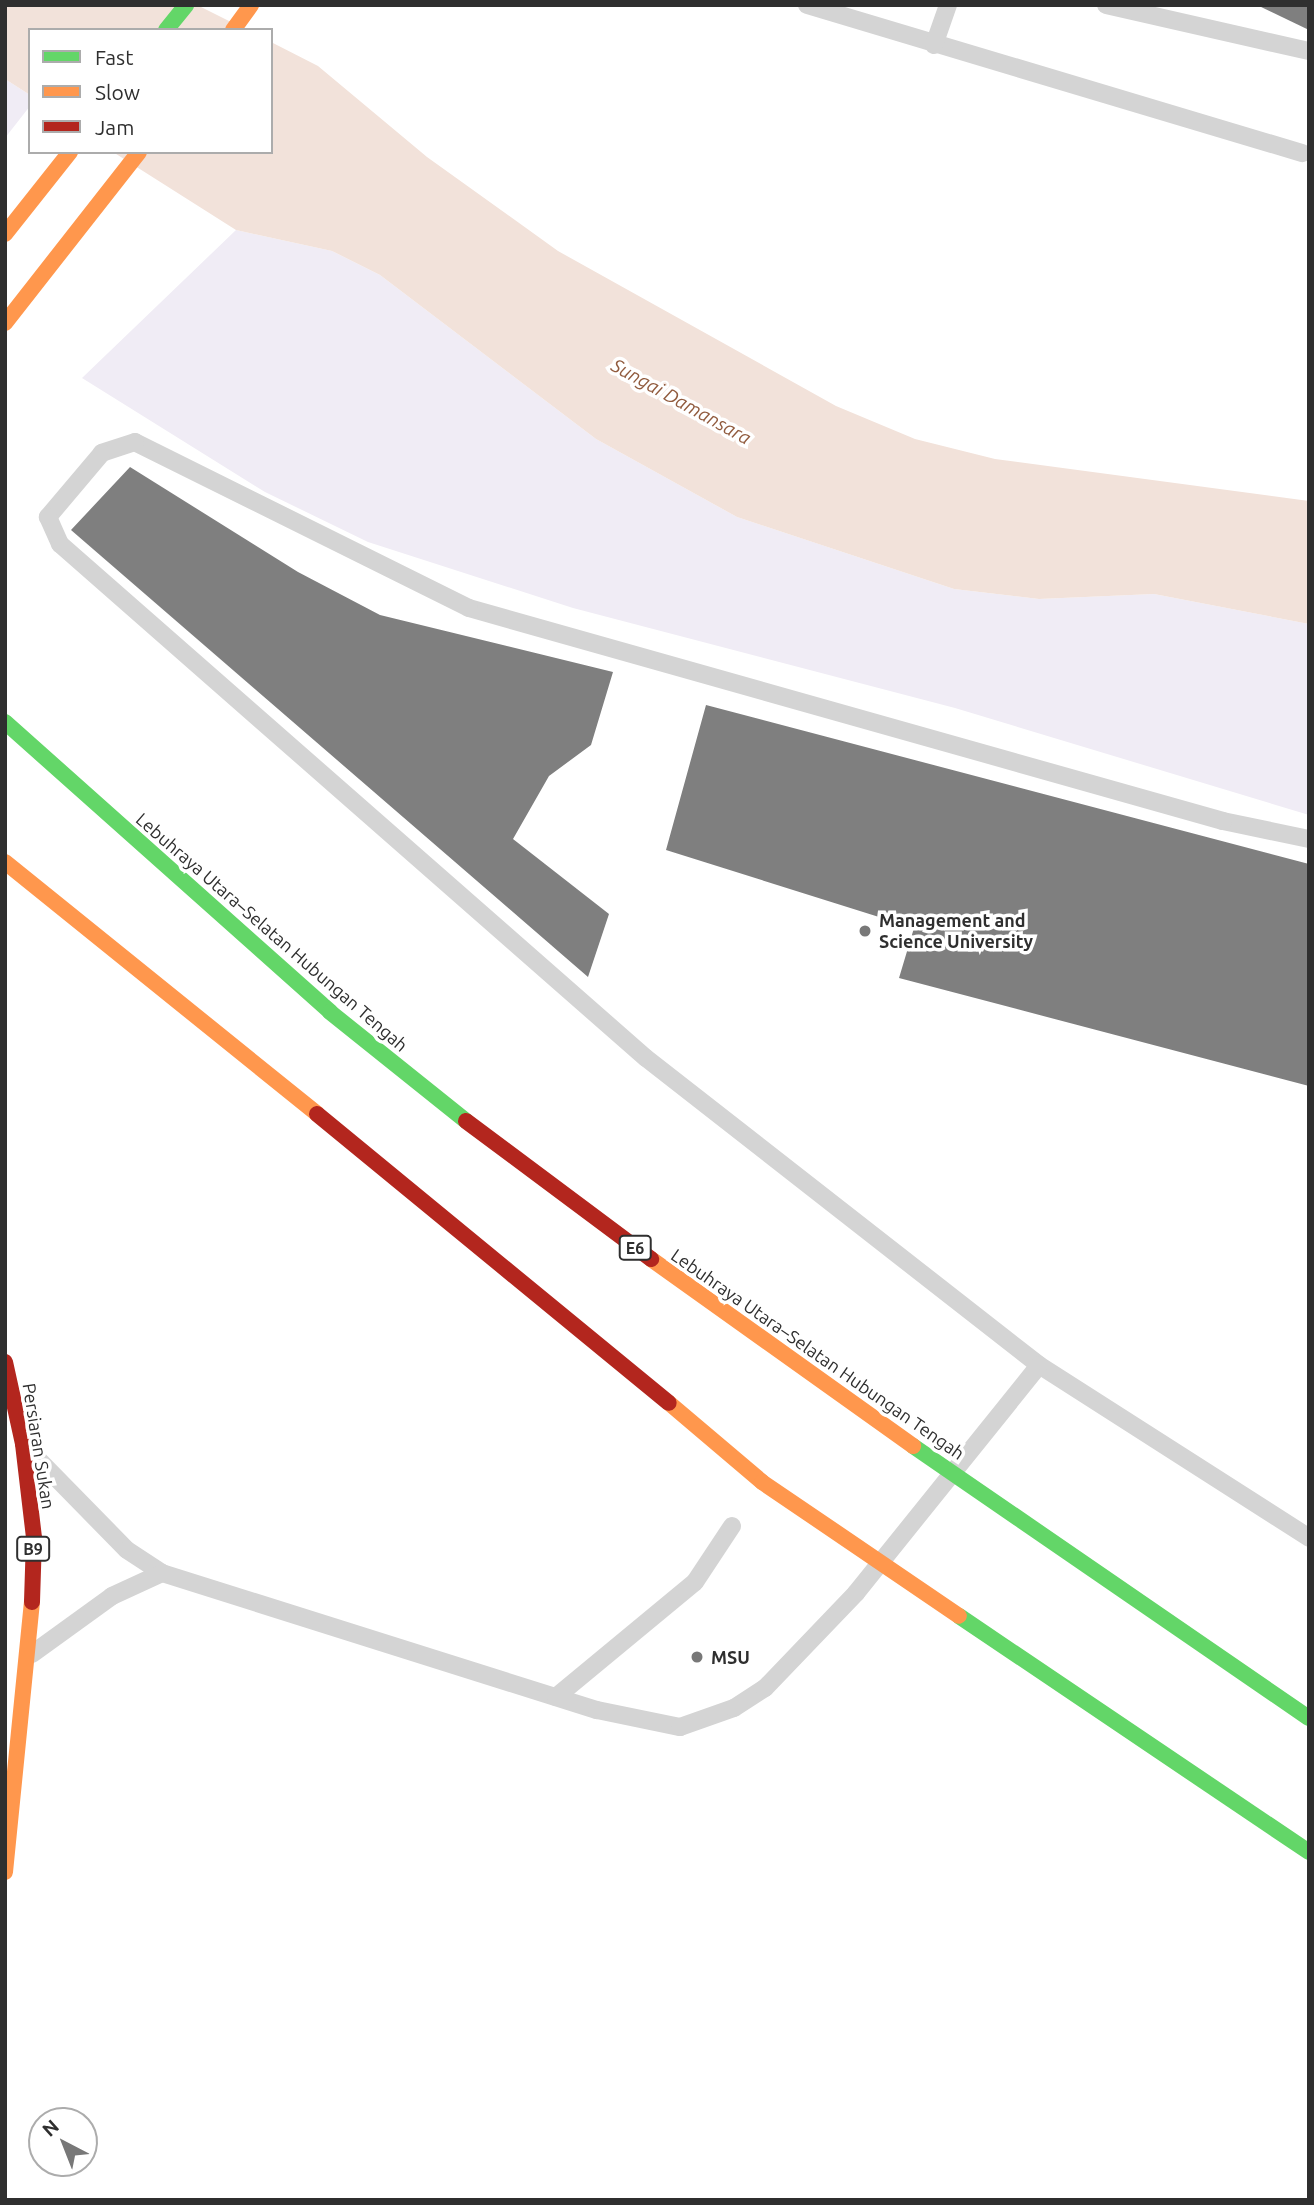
<!DOCTYPE html>
<meta charset="utf-8">
<style>
body{margin:0}
#map{position:relative;width:1314px;height:2205px;overflow:hidden;background:#fff;font-family:Ubuntu,sans-serif}
div>[style]{position:absolute}
.green>*{inset:0;background:#f0ecf5}
.water>*{inset:0;background:#f2e2da}
.building>*{inset:0;background:#7f7f7f}
.lane>*{height:18px;margin:-9px;padding:0 9px;transform-origin:9px;border-radius:9px;background:#d4d4d4}
.fast>*{height:16px;margin:-8px;padding:0 8px;transform-origin:8px;border-radius:8px;background:#63d668}
.slow>*{height:16px;margin:-8px;padding:0 8px;transform-origin:8px;border-radius:8px;background:#ff974d}
.jam>*{height:16px;margin:-8px;padding:0 8px;transform-origin:8px;border-radius:8px;background:#b3261e}
.fast-bridge>*{height:16px;margin:-8px;padding:0 8px;transform-origin:8px;border-radius:8px;background:#63d668}
.slow-bridge>*{height:16px;margin:-8px;padding:0 8px;transform-origin:8px;border-radius:8px;background:#ff974d}
.jam-bridge>*{height:16px;margin:-8px;padding:0 8px;transform-origin:8px;border-radius:8px;background:#b3261e}
.dots>*{width:19px;height:19px;translate:-50% -50%;box-sizing:border-box;border:4px solid #fff;border-radius:50%}
span{translate:-50% -50%;white-space:nowrap;text-align:center;line-height:1.15;-webkit-text-stroke:7px #fff;paint-order:stroke}
.shield-label span{padding:2px 5px;background:#fff;border:2px solid;border-radius:5px;-webkit-text-stroke-width:0}
.shield-label{font-size:16px;color:#2f2f2f;font-weight:700}
.poi-label{font-size:18px;color:#2f2f2f;font-weight:700}
.left{translate:0 -50%;text-align:left}
.street-label{font-size:18px;color:#2f2f2f}
.water-label{font-size:19px;color:#915b3e;font-style:italic}
.frame{position:absolute;inset:0;border:7px solid #2f2f2f;pointer-events:none}
.legend{position:absolute;left:28px;top:28px;width:245px;height:126px;box-sizing:border-box;background:#fff;border:2px solid #acacac;margin:0;padding:9px 12px;list-style:none;font-size:21px;color:#2f2f2f}
.legend li{display:flex;align-items:center;gap:14px;height:35px}
.legend b{width:35px;border:2px solid #acacac}
.north{position:absolute;left:28px;top:2107px;width:70px;height:70px;box-sizing:border-box;background:#fff;border:2px solid #acacac;border-radius:50%;rotate:318deg;font-size:19px;font-weight:700;line-height:28px;text-align:center;color:#2f2f2f}
.north::after{content:'';display:block;margin:auto;width:24px;height:32px;background:#787878;clip-path:polygon(50% 0,100% 100%,50% 72%,0 100%)}
</style>
<div id="map">
<div class="green">
<i style="clip-path:polygon(5px 79px,30px 95px,30px 106px,5px 138px)"></i>
<i style="clip-path:polygon(236px 230px,332px 251px,380px 275px,596px 439px,737px 517px,954px 589px,1039px 599px,1154px 594px,1309px 624px,1309px 815px,955px 708px,573px 608px,368px 542px,265px 492px,82px 378px)"></i>
</div>
<div class="water">
<i style="clip-path:polygon(5px 5px,197px 5px,247px 30px,30px 30px,30px 95px,5px 79px)"></i>
<i style="clip-path:polygon(271px 42px,318px 66px,427px 157px,558px 251px,836px 406px,915px 439px,995px 459px,1309px 501px,1309px 624px,1154px 594px,1039px 599px,954px 589px,737px 517px,596px 439px,380px 275px,332px 251px,236px 230px,113px 152px,271px 152px)"></i>
</div>
<div class="building">
<i style="clip-path:polygon(1257px 5px,1309px 5px,1309px 30px)"></i>
<i style="clip-path:polygon(130px 467px,298px 572px,380px 615px,613px 672px,591px 745px,549px 776px,513px 839px,609px 914px,588px 977px,71px 530px)"></i>
<i style="clip-path:polygon(706px 705px,1309px 864px,1309px 1086px,899px 978px,914px 928px,666px 850px)"></i>
</div>
<div class="lane">
<i style="left:807px;top:5px;width:517px;rotate:16.65deg"></i>
<i style="left:1106px;top:5px;width:208px;rotate:12.8deg"></i>
<i style="left:934px;top:45px;width:42px;rotate:-70.7deg"></i>
<i style="left:1309px;top:839px;width:88px;rotate:-168.2deg"></i>
<i style="left:1223px;top:821px;width:784px;rotate:-164.23deg"></i>
<i style="left:469px;top:608px;width:373px;rotate:-153.6deg"></i>
<i style="left:135px;top:442px;width:35px;rotate:162deg"></i>
<i style="left:102px;top:453px;width:84px;rotate:130.2deg"></i>
<i style="left:48px;top:517px;width:30px;rotate:66deg"></i>
<i style="left:60px;top:544px;width:779px;rotate:41.26deg"></i>
<i style="left:646px;top:1058px;width:499px;rotate:38deg"></i>
<i style="left:1039px;top:1365px;width:321px;rotate:32.6deg"></i>
<i style="left:28px;top:1449px;width:141px;rotate:45.6deg"></i>
<i style="left:127px;top:1550px;width:42px;rotate:33.3deg"></i>
<i style="left:162px;top:1573px;width:456px;rotate:17.5deg"></i>
<i style="left:597px;top:1710px;width:85px;rotate:11.6deg"></i>
<i style="left:680px;top:1727px;width:57px;rotate:-19.4deg"></i>
<i style="left:734px;top:1708px;width:37px;rotate:-33deg"></i>
<i style="left:765px;top:1688px;width:132px;rotate:-46.2deg"></i>
<i style="left:856px;top:1593px;width:292px;rotate:-51.2deg"></i>
<i style="left:32px;top:1654px;width:99px;rotate:-35.9deg"></i>
<i style="left:112px;top:1596px;width:55px;rotate:-24.7deg"></i>
<i style="left:556px;top:1697px;width:180px;rotate:-39.6deg"></i>
<i style="left:695px;top:1582px;width:67px;rotate:-56.5deg"></i>
</div>
<div class="fast">
<i style="left:166px;top:30px;width:32px;rotate:-51deg"></i>
</div>
<div class="slow">
<i style="left:233px;top:30px;width:31px;rotate:-54deg"></i>
<i style="left:5px;top:234px;width:105px;rotate:-51.6deg"></i>
<i style="left:5px;top:323px;width:217px;rotate:-51.9deg"></i>
<i style="left:5px;top:1872px;width:271px;rotate:-84.3deg"></i>
</div>
<div class="jam">
<i style="left:5px;top:1362px;width:84px;rotate:77.6deg"></i>
<i style="left:23px;top:1444px;width:95px;rotate:83.3deg"></i>
<i style="left:34px;top:1538px;width:64px;rotate:91.8deg"></i>
</div>
<div class="fast-bridge">
<i style="left:5px;top:722px;width:436px;rotate:41.7deg"></i>
<i style="left:330px;top:1012px;width:174px;rotate:38.7deg"></i>
<i style="left:913px;top:1446px;width:480px;rotate:34.5deg"></i>
<i style="left:959px;top:1616px;width:422px;rotate:34deg"></i>
</div>
<div class="slow-bridge">
<i style="left:5px;top:862px;width:401px;rotate:38.9deg"></i>
<i style="left:651px;top:1259px;width:322px;rotate:35.5deg"></i>
<i style="left:669px;top:1403px;width:122px;rotate:40.3deg"></i>
<i style="left:762px;top:1482px;width:238px;rotate:34.2deg"></i>
</div>
<div class="jam-bridge">
<i style="left:317px;top:1114px;width:455px;rotate:39.4deg"></i>
<i style="left:466px;top:1121px;width:231px;rotate:36.7deg"></i>
</div>
<div class="dots">
<i style="left:865px;top:931px;background:#787878"></i>
<i style="left:697px;top:1657px;background:#787878"></i>
</div>
<div class="shield-label">
<span style="left:635px;top:1248px">E6</span>
<span style="left:33px;top:1549px">B9</span>
</div>
<div class="poi-label">
<span class="left" style="left:879px;top:931px">Management and<br>Science University</span>
<span class="left" style="left:711px;top:1657px">MSU</span>
</div>
<div class="street-label">
<span style="left:272px;top:932px;rotate:41deg">Lebuhraya Utara–Selatan Hubungan Tengah</span>
<span style="left:818px;top:1354px;rotate:35deg">Lebuhraya Utara–Selatan Hubungan Tengah</span>
<span style="left:39px;top:1446px;rotate:81deg">Persiaran Sukan</span>
</div>
<div class="water-label">
<span style="left:681px;top:402px;rotate:29deg">Sungai Damansara</span>
</div>
<div class="frame"></div>
<ul class="legend">
<li><b style="height:9px;background:#63d668"></b>Fast</li>
<li><b style="height:9px;background:#ff974d"></b>Slow</li>
<li><b style="height:9px;background:#b3261e"></b>Jam</li>
</ul>
<div class="north">N</div>
</div>
